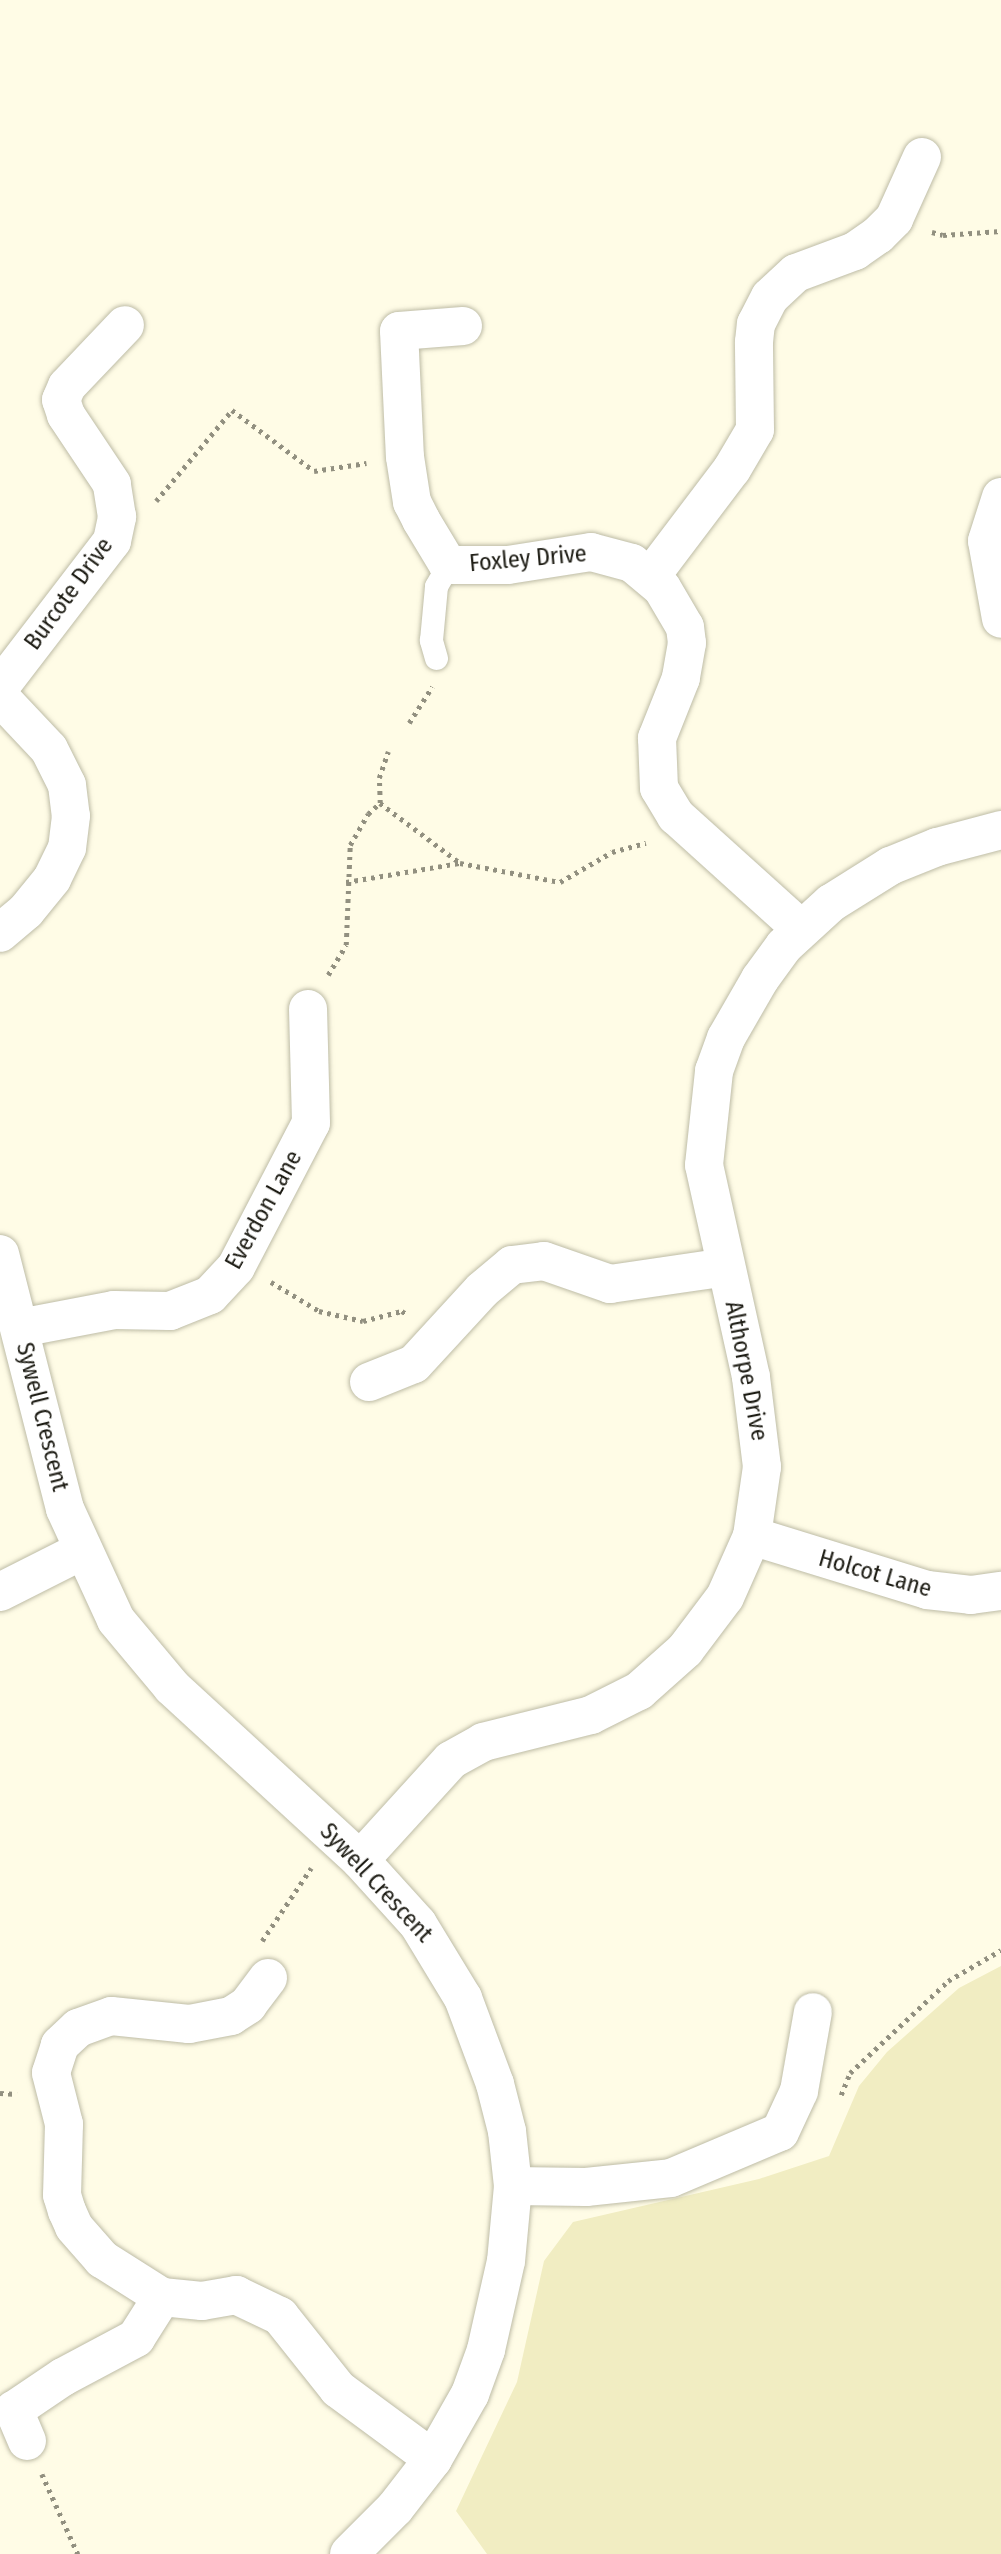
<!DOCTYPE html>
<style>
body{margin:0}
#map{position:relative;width:1001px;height:2554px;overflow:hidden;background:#fffce6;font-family:"Fira Sans Condensed",sans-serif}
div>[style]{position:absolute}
.green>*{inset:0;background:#f1edc2}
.path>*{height:4.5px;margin-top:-2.25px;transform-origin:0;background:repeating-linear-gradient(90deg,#929080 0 3.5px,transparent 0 8.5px)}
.roads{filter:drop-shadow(0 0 2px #bebca6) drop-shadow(0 0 2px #bebca6)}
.lane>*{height:23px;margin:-11.5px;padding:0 11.5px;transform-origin:11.5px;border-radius:11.5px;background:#fff}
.street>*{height:38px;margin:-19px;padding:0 19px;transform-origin:19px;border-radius:19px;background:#fff}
span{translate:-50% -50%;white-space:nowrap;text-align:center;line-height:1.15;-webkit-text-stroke:5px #fff;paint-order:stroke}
.street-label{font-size:24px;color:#1d1c14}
</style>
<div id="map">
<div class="green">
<i style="clip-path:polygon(1001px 1966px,1001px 2554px,487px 2554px,456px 2511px,517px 2382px,544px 2261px,573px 2222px,759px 2179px,829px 2156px,859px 2086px,887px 2052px,959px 1988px)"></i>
</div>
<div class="path">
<i style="left:932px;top:232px;width:11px;rotate:15deg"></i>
<i style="left:943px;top:235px;width:58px;rotate:-3.9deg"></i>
<i style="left:156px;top:501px;width:119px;rotate:-50.1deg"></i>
<i style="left:232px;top:410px;width:102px;rotate:36.6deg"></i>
<i style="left:314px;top:471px;width:53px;rotate:-8.7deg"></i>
<i style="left:409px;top:723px;width:43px;rotate:-57.4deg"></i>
<i style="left:380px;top:803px;width:99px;rotate:36.8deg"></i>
<i style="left:346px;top:882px;width:116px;rotate:-9.5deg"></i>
<i style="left:460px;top:863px;width:102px;rotate:10.8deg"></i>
<i style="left:560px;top:882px;width:60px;rotate:-30deg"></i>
<i style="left:612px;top:852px;width:35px;rotate:-15deg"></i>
<i style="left:328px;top:975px;width:35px;rotate:-59deg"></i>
<i style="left:346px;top:945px;width:100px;rotate:-87.7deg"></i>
<i style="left:350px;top:845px;width:36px;rotate:-60deg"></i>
<i style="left:368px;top:814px;width:16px;rotate:-43deg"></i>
<i style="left:380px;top:803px;width:25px;rotate:-92deg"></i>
<i style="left:379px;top:778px;width:28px;rotate:-71deg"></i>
<i style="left:271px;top:1282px;width:56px;rotate:31.1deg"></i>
<i style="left:319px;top:1311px;width:45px;rotate:12.8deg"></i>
<i style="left:363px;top:1321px;width:40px;rotate:-14.4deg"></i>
<i style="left:402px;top:1311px;width:7px;rotate:34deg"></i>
<i style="left:262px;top:1941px;width:88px;rotate:-56.1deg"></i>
<i style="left:0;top:2093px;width:17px;rotate:3deg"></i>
<i style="left:841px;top:2095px;width:24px;rotate:-68deg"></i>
<i style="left:850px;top:2073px;width:134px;rotate:-43.2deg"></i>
<i style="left:948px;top:1981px;width:61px;rotate:-30.3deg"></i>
<i style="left:42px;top:2474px;width:88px;rotate:65.8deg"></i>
</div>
<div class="roads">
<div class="lane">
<i style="left:436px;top:658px;width:19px;rotate:-106deg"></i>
<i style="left:431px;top:640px;width:54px;rotate:-84.7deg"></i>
<i style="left:436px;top:586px;width:24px;rotate:-60deg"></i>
</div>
<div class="street">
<i style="left:463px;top:326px;width:64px;rotate:175.5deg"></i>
<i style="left:399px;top:331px;width:126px;rotate:87.3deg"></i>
<i style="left:405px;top:457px;width:46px;rotate:81.2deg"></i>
<i style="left:412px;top:502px;width:20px;rotate:63deg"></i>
<i style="left:421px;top:520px;width:52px;rotate:59deg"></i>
<i style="left:448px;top:565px;width:60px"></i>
<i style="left:508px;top:565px;width:84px;rotate:-8.9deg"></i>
<i style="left:591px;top:552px;width:42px;rotate:15deg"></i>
<i style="left:632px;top:563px;width:39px;rotate:40deg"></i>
<i style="left:662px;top:588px;width:45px;rotate:59.5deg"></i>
<i style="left:685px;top:627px;width:16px;rotate:83deg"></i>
<i style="left:687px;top:643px;width:36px;rotate:100deg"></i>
<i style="left:681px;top:678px;width:65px;rotate:111.8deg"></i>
<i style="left:657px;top:738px;width:50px;rotate:87.7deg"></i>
<i style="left:659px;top:788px;width:33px;rotate:59deg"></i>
<i style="left:676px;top:816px;width:167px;rotate:42.1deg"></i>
<i style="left:1001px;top:497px;width:46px;rotate:107.7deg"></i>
<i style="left:987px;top:541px;width:79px;rotate:79.8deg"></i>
<i style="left:651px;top:576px;width:134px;rotate:-52.9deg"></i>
<i style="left:732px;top:469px;width:45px;rotate:-59.5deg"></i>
<i style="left:755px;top:430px;width:88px;rotate:-90.7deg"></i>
<i style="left:754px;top:342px;width:18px;rotate:-84deg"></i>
<i style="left:756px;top:324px;width:30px;rotate:-63deg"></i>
<i style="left:770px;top:297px;width:35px;rotate:-43deg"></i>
<i style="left:796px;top:273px;width:63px;rotate:-20.4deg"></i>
<i style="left:855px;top:251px;width:28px;rotate:-35deg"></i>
<i style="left:878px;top:235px;width:23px;rotate:-45deg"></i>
<i style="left:894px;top:219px;width:68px;rotate:-65.7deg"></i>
<i style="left:0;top:687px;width:184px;rotate:-52.5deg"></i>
<i style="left:112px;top:541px;width:25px;rotate:-78deg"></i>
<i style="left:117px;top:517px;width:33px;rotate:-99deg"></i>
<i style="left:112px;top:484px;width:83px;rotate:-123.7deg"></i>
<i style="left:66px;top:415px;width:16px;rotate:-108deg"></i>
<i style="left:61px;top:400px;width:15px;rotate:-67deg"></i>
<i style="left:67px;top:386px;width:84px;rotate:-46.4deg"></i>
<i style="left:0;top:697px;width:71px;rotate:46.7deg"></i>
<i style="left:49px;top:749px;width:40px;rotate:63.4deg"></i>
<i style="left:67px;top:785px;width:31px;rotate:83deg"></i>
<i style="left:71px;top:816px;width:32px;rotate:97deg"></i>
<i style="left:67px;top:848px;width:34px;rotate:116deg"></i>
<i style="left:52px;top:879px;width:41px;rotate:129.1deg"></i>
<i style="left:26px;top:911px;width:34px;rotate:140deg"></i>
<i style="left:0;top:1254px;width:263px;rotate:75.7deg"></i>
<i style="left:65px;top:1509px;width:122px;rotate:65.3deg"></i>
<i style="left:116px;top:1620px;width:87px;rotate:50.1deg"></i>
<i style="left:172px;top:1687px;width:255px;rotate:42.6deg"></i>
<i style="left:360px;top:1860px;width:86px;rotate:47.8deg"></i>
<i style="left:418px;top:1924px;width:87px;rotate:58.7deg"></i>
<i style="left:463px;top:1998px;width:92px;rotate:69.6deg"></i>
<i style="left:495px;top:2084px;width:49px;rotate:75.7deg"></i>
<i style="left:507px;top:2131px;width:55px;rotate:83.8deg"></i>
<i style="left:513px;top:2186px;width:75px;rotate:95.3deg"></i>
<i style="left:506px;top:2261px;width:91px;rotate:102.7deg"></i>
<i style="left:486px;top:2350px;width:47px;rotate:110deg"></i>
<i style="left:470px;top:2394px;width:75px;rotate:119.6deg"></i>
<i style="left:433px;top:2459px;width:62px;rotate:127.8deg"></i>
<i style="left:395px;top:2508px;width:65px;rotate:135deg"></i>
<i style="left:20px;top:1328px;width:96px;rotate:-10.8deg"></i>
<i style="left:114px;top:1310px;width:56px;rotate:1deg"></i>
<i style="left:170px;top:1311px;width:43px;rotate:-21.8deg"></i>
<i style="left:210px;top:1295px;width:38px;rotate:-47deg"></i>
<i style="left:236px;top:1267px;width:162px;rotate:-62.5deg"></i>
<i style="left:311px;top:1123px;width:114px;rotate:-91.5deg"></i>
<i style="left:369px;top:1382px;width:48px;rotate:-21.8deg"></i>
<i style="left:414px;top:1364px;width:100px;rotate:-47.4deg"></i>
<i style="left:482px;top:1290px;width:39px;rotate:-40deg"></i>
<i style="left:512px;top:1265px;width:32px;rotate:-7deg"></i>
<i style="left:544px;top:1261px;width:70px;rotate:19.2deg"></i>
<i style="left:610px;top:1284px;width:117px;rotate:-8.3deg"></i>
<i style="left:752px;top:1536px;width:183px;rotate:17.1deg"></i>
<i style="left:927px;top:1590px;width:44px;rotate:6.5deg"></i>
<i style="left:971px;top:1595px;width:30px;rotate:-8deg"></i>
<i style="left:0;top:1592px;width:91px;rotate:-26.8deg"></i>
<i style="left:360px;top:1860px;width:135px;rotate:-47.7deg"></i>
<i style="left:451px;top:1760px;width:37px;rotate:-29deg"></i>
<i style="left:483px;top:1742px;width:111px;rotate:-14deg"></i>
<i style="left:591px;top:1715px;width:54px;rotate:-26.6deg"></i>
<i style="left:639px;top:1691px;width:62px;rotate:-41.7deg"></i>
<i style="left:685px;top:1650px;width:66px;rotate:-53deg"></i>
<i style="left:725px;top:1597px;width:67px;rotate:-66.1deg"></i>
<i style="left:752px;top:1536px;width:70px;rotate:-81.8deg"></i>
<i style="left:762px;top:1467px;width:91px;rotate:-97deg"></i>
<i style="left:751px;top:1377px;width:217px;rotate:-102.5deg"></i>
<i style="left:704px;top:1165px;width:95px;rotate:-83.9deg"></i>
<i style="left:714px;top:1071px;width:35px;rotate:-70deg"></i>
<i style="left:726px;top:1038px;width:68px;rotate:-60deg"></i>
<i style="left:760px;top:979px;width:41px;rotate:-54deg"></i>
<i style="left:784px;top:946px;width:64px;rotate:-42.5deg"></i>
<i style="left:831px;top:903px;width:70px;rotate:-32.1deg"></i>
<i style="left:890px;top:866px;width:51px;rotate:-22deg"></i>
<i style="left:937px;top:847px;width:66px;rotate:-14.9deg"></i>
<i style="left:268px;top:1978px;width:34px;rotate:127deg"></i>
<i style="left:248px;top:2005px;width:20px;rotate:147deg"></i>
<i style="left:231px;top:2016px;width:43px;rotate:169.2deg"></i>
<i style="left:189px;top:2024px;width:78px;rotate:-174.1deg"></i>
<i style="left:111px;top:2016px;width:35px;rotate:160deg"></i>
<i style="left:78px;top:2028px;width:25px;rotate:137deg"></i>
<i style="left:60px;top:2045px;width:29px;rotate:108deg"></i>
<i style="left:51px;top:2073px;width:53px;rotate:75.7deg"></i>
<i style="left:64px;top:2124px;width:71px;rotate:91.6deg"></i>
<i style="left:62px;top:2195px;width:17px;rotate:73deg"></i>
<i style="left:67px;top:2211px;width:17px;rotate:66deg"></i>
<i style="left:74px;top:2227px;width:43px;rotate:48.8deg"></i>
<i style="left:102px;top:2259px;width:71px;rotate:32.3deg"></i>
<i style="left:162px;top:2297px;width:40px;rotate:5.7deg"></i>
<i style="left:202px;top:2301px;width:35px;rotate:-10deg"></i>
<i style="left:236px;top:2295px;width:49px;rotate:25.5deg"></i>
<i style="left:280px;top:2316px;width:93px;rotate:51.5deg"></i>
<i style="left:338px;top:2389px;width:118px;rotate:36.4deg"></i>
<i style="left:513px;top:2186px;width:73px;rotate:0.8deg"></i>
<i style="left:586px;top:2187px;width:85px;rotate:-6deg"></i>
<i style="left:671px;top:2178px;width:118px;rotate:-22.9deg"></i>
<i style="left:780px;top:2132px;width:45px;rotate:-65.1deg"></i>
<i style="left:799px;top:2091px;width:80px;rotate:-80deg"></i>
<i style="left:27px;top:2441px;width:34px;rotate:-113deg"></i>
<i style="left:14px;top:2410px;width:59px;rotate:-34deg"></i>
<i style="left:63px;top:2377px;width:83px;rotate:-28.1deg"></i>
<i style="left:136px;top:2338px;width:49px;rotate:-57.6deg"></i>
</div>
</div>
<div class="street-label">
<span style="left:528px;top:559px;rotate:-5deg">Foxley Drive</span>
<span style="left:69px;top:594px;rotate:-54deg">Burcote Drive</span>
<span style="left:264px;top:1210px;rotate:-61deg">Everdon Lane</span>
<span style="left:746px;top:1371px;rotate:79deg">Althorpe Drive</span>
<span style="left:42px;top:1417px;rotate:76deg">Sywell Crescent</span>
<span style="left:875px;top:1574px;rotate:16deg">Holcot Lane</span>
<span style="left:376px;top:1883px;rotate:47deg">Sywell Crescent</span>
</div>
</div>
